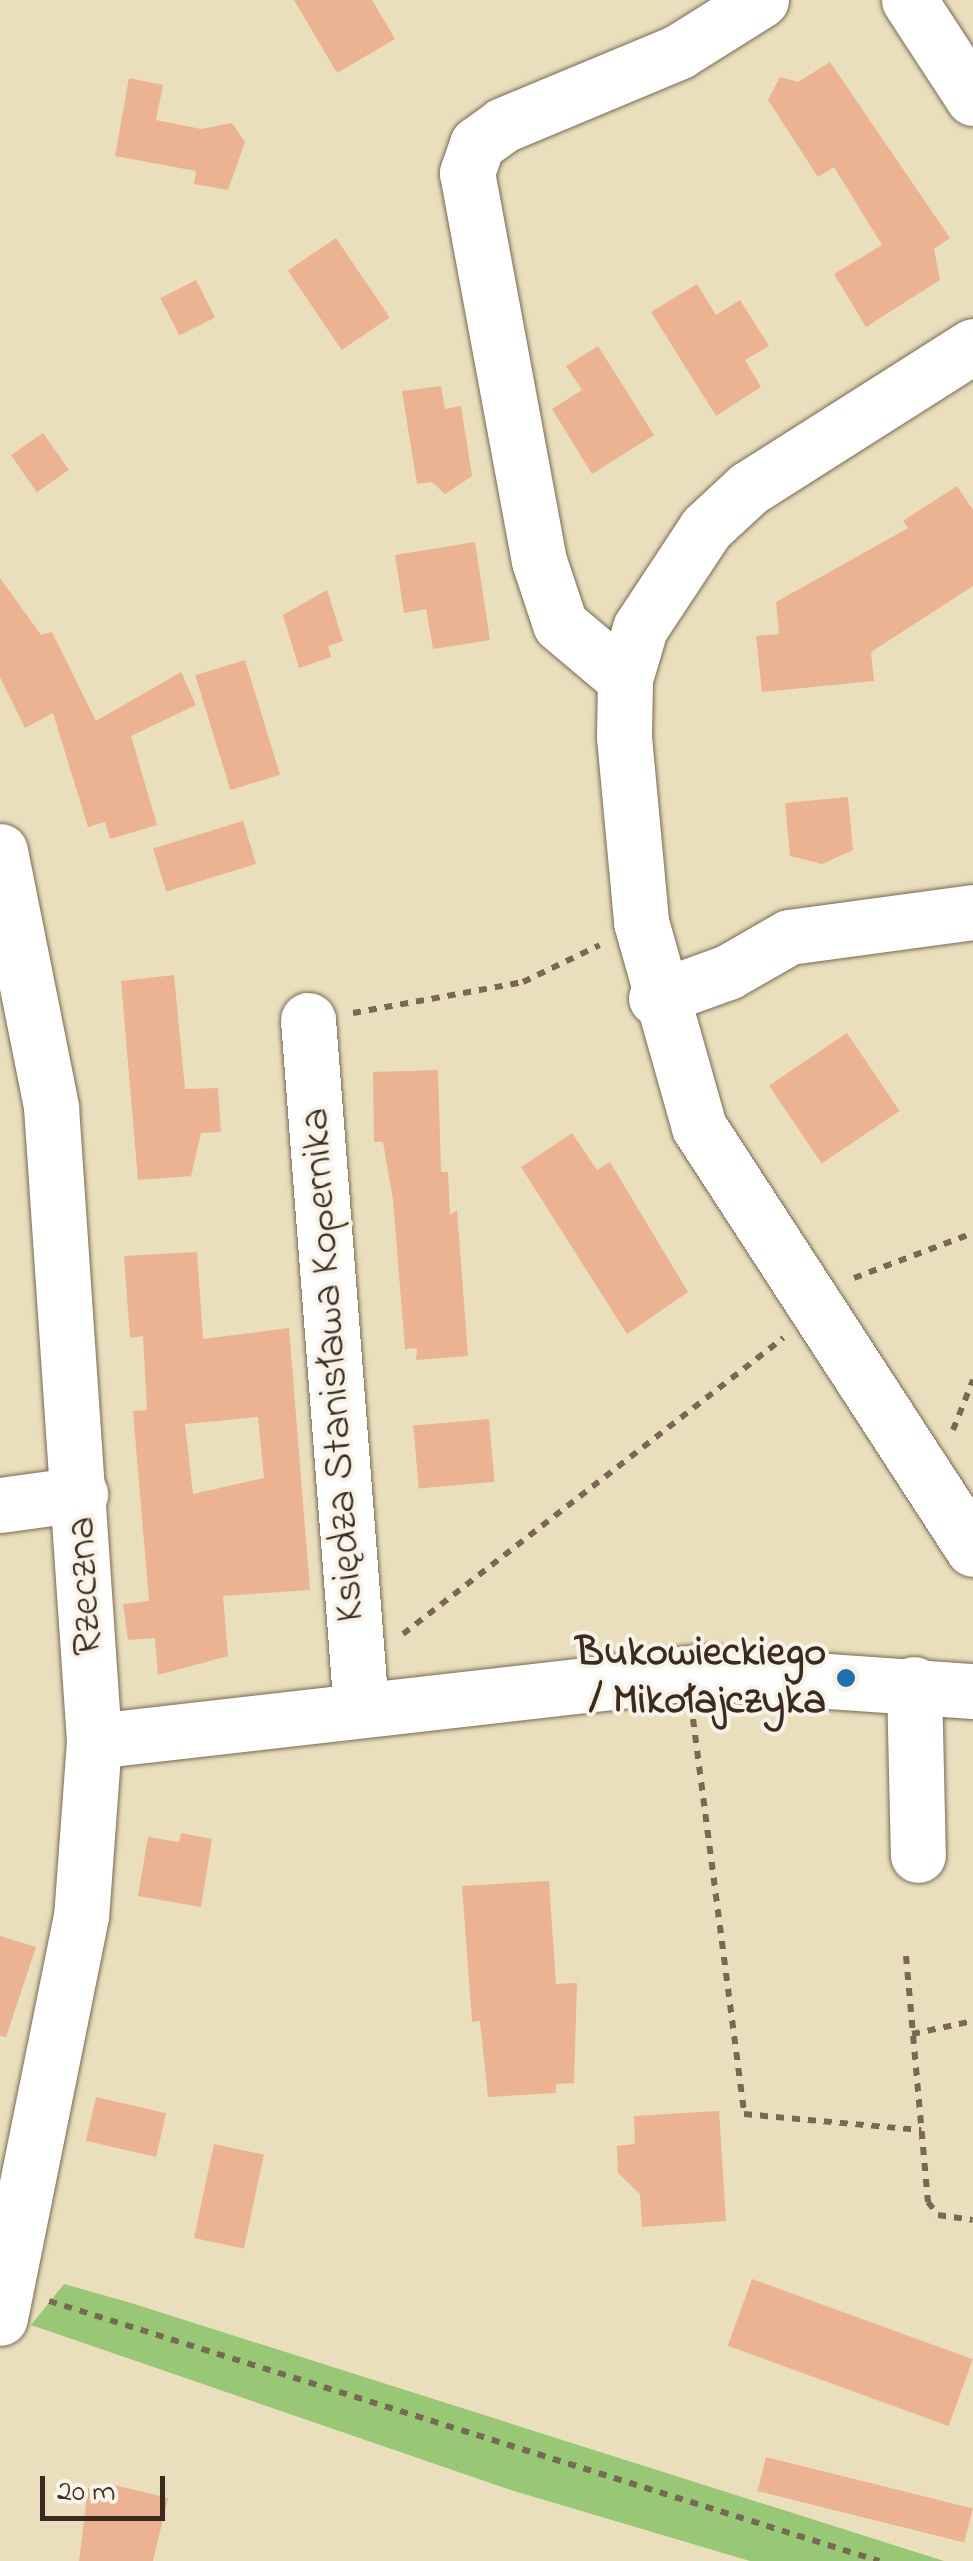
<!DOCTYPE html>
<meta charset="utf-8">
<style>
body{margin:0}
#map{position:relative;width:973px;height:2561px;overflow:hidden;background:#eadfbc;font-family:"Indie Flower",sans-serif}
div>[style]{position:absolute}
.green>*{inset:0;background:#98c776}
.building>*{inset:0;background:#ebb392;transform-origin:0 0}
.path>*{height:6px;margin-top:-3px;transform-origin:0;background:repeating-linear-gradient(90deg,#786955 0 8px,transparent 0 16px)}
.roads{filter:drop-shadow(0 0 2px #786955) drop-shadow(0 0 2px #786955)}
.minor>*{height:55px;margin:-27.5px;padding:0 27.5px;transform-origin:27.5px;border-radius:27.5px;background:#fff}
.dots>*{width:28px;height:28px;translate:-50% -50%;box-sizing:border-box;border:5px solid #f7f3e8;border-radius:50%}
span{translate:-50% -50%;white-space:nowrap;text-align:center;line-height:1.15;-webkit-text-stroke:8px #f7f3e8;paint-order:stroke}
.street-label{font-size:42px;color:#3b2a1e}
.poi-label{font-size:42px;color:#3b2a1e;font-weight:700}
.right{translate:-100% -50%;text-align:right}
.scale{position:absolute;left:40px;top:2476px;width:125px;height:45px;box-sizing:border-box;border:5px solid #3b2a1e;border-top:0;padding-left:12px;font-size:30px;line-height:35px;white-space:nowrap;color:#3b2a1e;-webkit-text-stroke:8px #f7f3e8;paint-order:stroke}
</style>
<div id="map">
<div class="green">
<i style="clip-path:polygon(64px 2284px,131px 2303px,944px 2561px,750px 2561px,514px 2491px,31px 2325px)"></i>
</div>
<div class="building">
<i style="clip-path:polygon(294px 0,372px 0,395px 39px,337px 73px)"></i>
<i style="clip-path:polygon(830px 62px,950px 238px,934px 249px,940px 280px,866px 327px,834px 274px,882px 245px,834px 167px,818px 177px,768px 100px,780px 77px,798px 82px)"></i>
<i style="clip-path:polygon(129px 78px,163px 85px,156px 120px,201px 129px,232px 123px,245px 142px,228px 190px,194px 184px,196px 171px,115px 156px)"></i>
<i style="left:336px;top:238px;width:96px;height:58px;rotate:56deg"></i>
<i style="left:196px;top:280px;width:42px;height:40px;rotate:63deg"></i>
<i style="clip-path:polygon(697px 284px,716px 315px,740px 300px,769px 346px,745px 360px,761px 387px,716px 416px,651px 312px)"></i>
<i style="clip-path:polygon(598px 346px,654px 435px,592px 474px,552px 409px,582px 390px,566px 366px)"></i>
<i style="clip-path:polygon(441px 386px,445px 409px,461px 406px,472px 476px,445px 494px,432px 482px,417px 484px,402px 391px)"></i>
<i style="left:43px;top:433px;width:45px;height:39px;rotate:55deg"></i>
<i style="clip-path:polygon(957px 486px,973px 510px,973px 586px,871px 652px,874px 681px,762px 692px,756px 636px,779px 634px,776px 602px,908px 528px,903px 521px)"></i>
<i style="clip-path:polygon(475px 542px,490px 640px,433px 649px,426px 609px,404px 613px,395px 555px)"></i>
<i style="clip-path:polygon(0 578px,41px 635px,52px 632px,96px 721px,181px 672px,196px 705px,131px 736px,157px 825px,110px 839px,105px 822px,88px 827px,53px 713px,25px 728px,0 677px)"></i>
<i style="clip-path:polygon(327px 590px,343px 641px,328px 646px,331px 657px,299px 668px,283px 615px)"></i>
<i style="left:245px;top:660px;width:120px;height:52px;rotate:73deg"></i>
<i style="clip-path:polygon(848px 797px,853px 850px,822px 864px,790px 856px,785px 803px)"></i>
<i style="left:243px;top:821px;width:45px;height:94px;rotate:73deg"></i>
<i style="clip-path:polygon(174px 975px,185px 1089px,218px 1088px,221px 1132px,201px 1133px,191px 1176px,138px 1180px,121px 981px)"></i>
<i style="left:847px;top:1033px;width:94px;height:94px;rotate:56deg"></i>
<i style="clip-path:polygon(438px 1070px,441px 1172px,448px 1172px,450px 1215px,457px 1210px,468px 1356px,416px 1360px,417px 1348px,405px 1349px,393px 1200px,383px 1142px,374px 1142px,373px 1072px)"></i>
<i style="clip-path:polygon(572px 1133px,597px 1170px,610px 1162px,688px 1292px,627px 1334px,521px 1167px)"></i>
<i style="clip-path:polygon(evenodd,197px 1252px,203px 1339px,289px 1328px,310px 1590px,223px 1596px,228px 1656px,158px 1675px,155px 1638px,128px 1640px,123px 1604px,149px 1601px,133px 1411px,147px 1410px,143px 1336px,130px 1338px,124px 1256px,197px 1252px,258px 1417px,264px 1478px,193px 1494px,185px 1424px,258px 1417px)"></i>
<i style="left:489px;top:1419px;width:63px;height:76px;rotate:85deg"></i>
<i style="clip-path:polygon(181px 1833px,212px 1839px,201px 1907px,138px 1896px,148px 1837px,179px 1842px)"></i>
<i style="clip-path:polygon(549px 1881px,556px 1984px,577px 1983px,574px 2083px,556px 2084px,556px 2093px,488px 2097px,480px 2021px,472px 2022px,462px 1886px)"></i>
<i style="clip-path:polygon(0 1936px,36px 1947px,6px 2037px,0 2036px)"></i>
<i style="left:96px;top:2097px;width:72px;height:45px;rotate:13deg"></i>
<i style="clip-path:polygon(719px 2111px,726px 2221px,642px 2227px,640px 2194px,618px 2173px,617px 2146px,635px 2144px,634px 2116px)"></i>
<i style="left:214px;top:2144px;width:51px;height:96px;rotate:12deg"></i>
<i style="left:752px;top:2279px;width:235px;height:71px;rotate:20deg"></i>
<i style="left:766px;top:2457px;width:213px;height:35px;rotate:14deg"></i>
<i style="clip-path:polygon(110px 2484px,168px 2498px,153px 2561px,79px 2561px,88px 2488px,108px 2493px)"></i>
</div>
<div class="path">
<i style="left:353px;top:1013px;width:173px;rotate:-10.3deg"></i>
<i style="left:523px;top:982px;width:85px;rotate:-25.7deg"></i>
<i style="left:854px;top:1278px;width:127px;rotate:-20.7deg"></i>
<i style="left:953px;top:1430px;width:54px;rotate:-68.2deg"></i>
<i style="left:403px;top:1634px;width:482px;rotate:-37.9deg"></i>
<i style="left:693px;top:1719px;width:398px;rotate:82.6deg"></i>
<i style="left:744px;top:2114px;width:178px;rotate:5.2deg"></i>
<i style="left:906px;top:1956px;width:247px;rotate:84.9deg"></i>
<i style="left:928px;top:2202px;width:16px;rotate:52deg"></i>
<i style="left:938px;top:2215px;width:35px;rotate:8deg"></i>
<i style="left:912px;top:2034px;width:62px;rotate:-12deg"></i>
<i style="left:49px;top:2301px;width:870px;rotate:17.39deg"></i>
</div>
<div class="roads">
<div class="minor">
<i style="left:909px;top:0;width:117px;rotate:56.9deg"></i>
<i style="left:973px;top:346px;width:265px;rotate:147.6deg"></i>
<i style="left:749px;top:488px;width:59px;rotate:137.1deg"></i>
<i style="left:706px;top:528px;width:120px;rotate:123.4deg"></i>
<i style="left:640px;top:628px;width:53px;rotate:106.4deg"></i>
<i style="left:625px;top:679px;width:58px;rotate:91deg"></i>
<i style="left:624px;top:737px;width:186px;rotate:84.7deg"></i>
<i style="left:641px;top:922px;width:213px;rotate:74.2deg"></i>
<i style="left:699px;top:1127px;width:503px;rotate:57deg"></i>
<i style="left:625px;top:679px;width:85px;rotate:-139.8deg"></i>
<i style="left:560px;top:624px;width:66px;rotate:-108.4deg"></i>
<i style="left:539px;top:561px;width:395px;rotate:-100.5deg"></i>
<i style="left:467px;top:173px;width:31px;rotate:-71deg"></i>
<i style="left:477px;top:144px;width:32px;rotate:-36deg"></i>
<i style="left:503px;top:125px;width:190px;rotate:-22.6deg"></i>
<i style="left:678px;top:52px;width:98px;rotate:-32.1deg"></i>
<i style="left:0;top:851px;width:261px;rotate:78.7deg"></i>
<i style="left:51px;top:1107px;width:635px;rotate:86.12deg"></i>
<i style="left:94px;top:1741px;width:175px;rotate:94.2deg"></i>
<i style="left:81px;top:1916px;width:410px;rotate:101.4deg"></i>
<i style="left:656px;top:998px;width:77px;rotate:-19.9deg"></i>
<i style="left:728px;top:972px;width:70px;rotate:-29.8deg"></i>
<i style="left:789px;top:937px;width:186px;rotate:-7.7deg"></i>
<i style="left:308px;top:1020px;width:692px;rotate:85.61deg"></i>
<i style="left:0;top:1505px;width:81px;rotate:-7.8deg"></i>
<i style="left:914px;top:1684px;width:171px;rotate:88.7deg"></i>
<i style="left:94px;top:1741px;width:610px;rotate:-6.5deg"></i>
<i style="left:700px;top:1672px;width:274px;rotate:4deg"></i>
</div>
</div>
<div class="dots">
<i style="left:846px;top:1678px;background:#1f6fb2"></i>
</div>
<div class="street-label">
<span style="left:334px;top:1365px;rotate:-94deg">Księdza Stanisława Kopernika</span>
<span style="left:86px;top:1586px;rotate:-93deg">Rzeczna</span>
</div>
<div class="poi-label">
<span class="right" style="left:826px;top:1678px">Bukowieckiego<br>/ Mikołajczyka</span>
</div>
<div class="scale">20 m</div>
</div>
